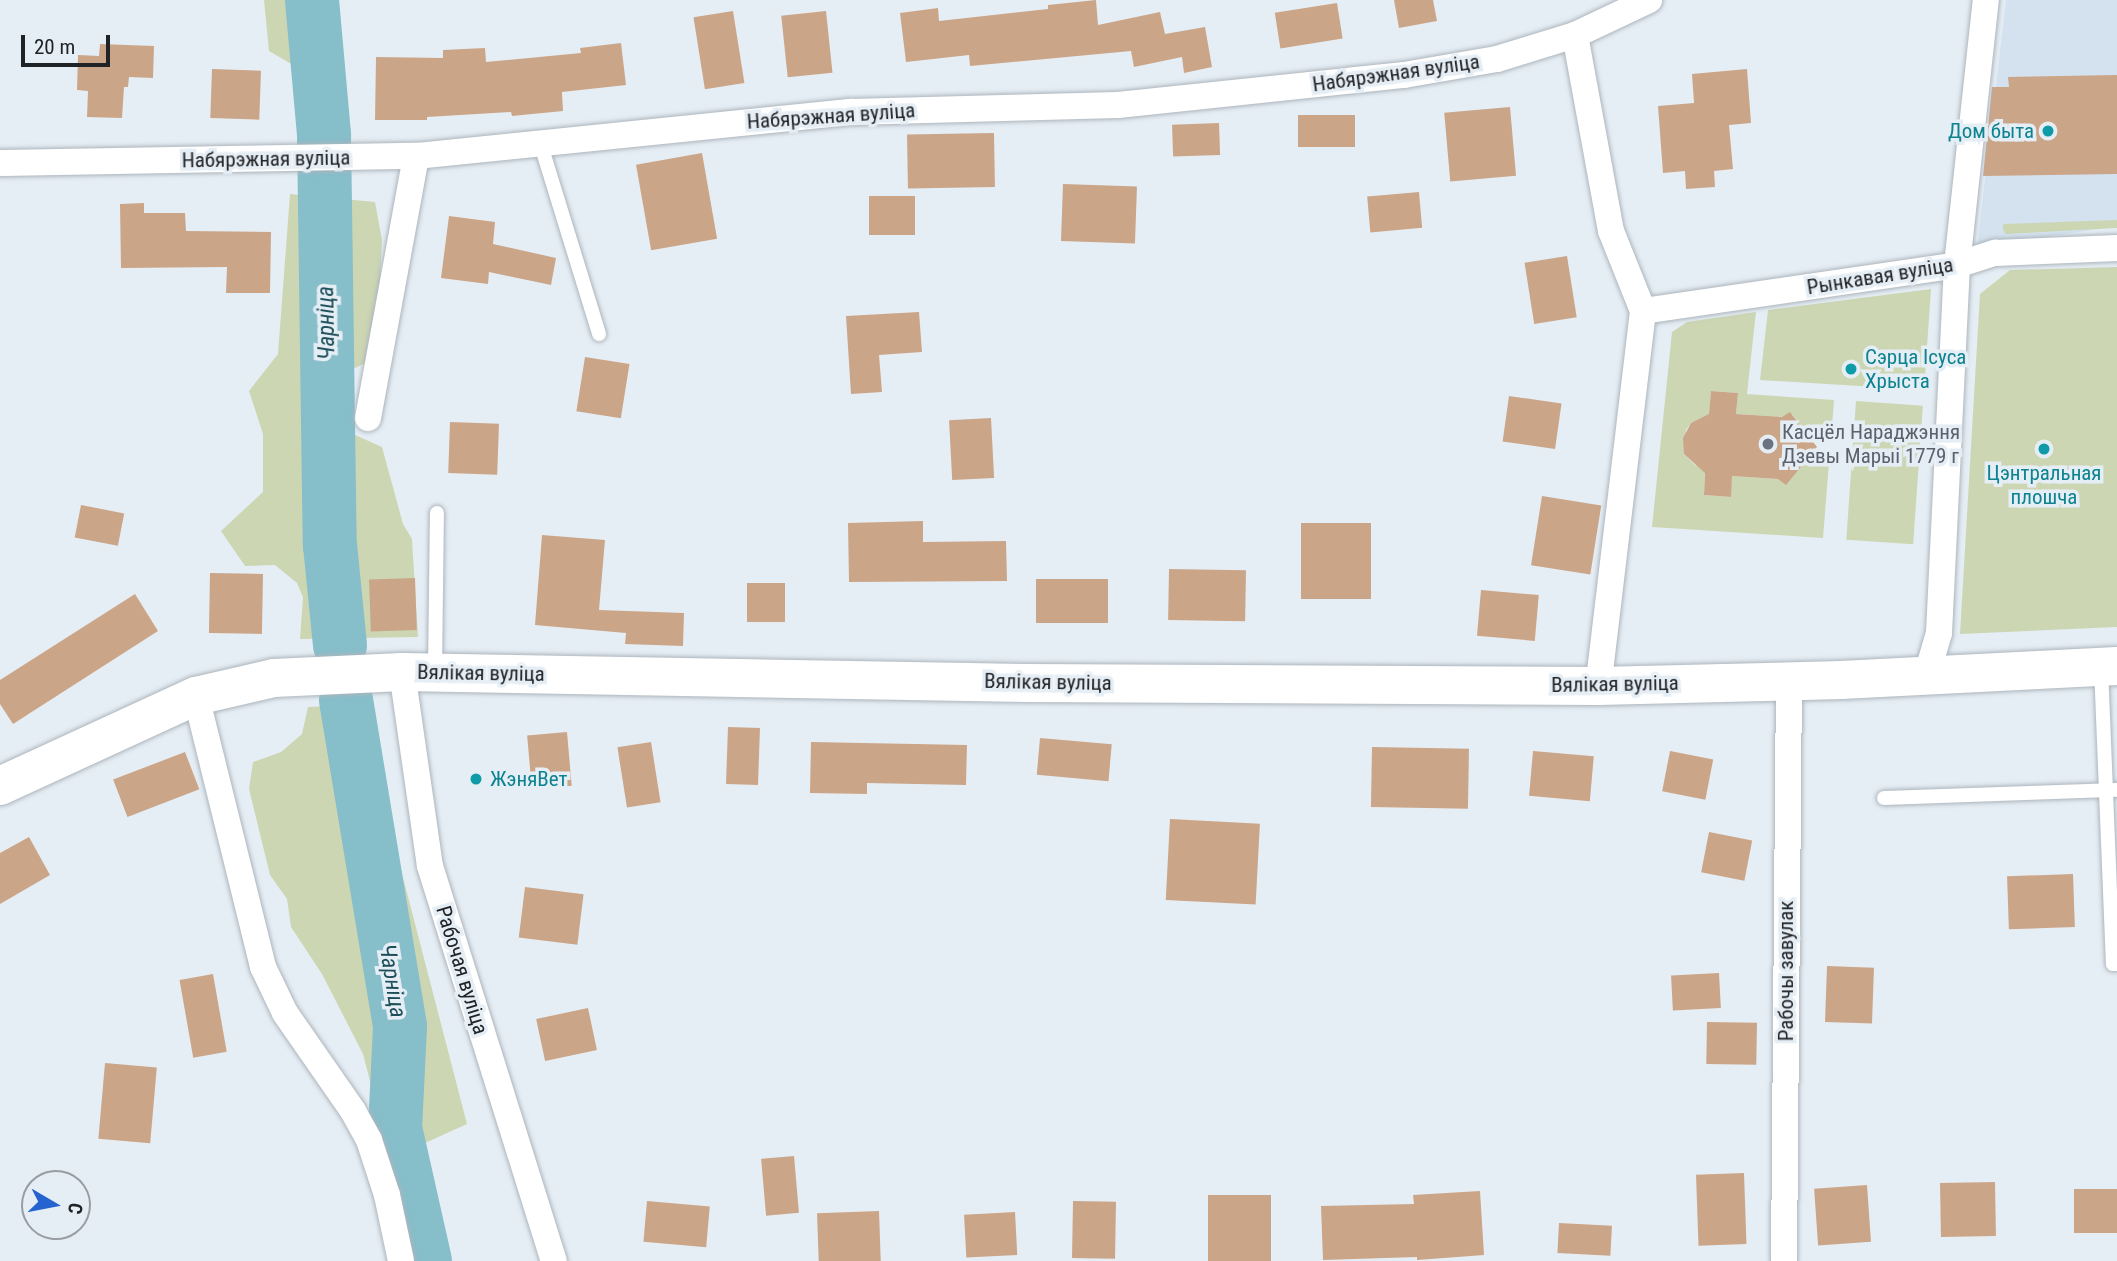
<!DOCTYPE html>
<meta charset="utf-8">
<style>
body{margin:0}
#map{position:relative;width:2117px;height:1261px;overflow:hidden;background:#e6eef5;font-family:"Roboto Condensed",sans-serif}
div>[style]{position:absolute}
.built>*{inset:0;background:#d4e2ef}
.green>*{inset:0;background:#ccd6b3;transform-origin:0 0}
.river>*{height:54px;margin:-27px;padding:0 27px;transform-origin:27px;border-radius:27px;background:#86beca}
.building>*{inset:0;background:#cba588;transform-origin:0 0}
.roads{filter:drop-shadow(0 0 2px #adb5bc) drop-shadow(0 0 2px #adb5bc)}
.lane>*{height:14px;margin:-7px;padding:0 7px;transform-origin:7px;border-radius:7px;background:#fff}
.street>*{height:26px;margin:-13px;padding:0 13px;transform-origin:13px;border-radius:13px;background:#fff}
.secondary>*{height:38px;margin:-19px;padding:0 19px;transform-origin:19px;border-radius:19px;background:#fff}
.dots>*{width:19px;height:19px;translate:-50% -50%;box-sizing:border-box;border:4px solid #e6eef5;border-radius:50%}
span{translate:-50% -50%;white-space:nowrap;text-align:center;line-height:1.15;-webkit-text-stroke:7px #e6eef5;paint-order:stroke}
.street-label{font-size:21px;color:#202326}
.culture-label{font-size:21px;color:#0d838f}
.right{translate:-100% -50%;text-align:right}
.left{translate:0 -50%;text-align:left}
.worship-label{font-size:21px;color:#5b616d}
.water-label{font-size:23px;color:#1e4f59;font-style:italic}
.north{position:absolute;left:21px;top:1170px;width:70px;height:70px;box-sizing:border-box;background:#e6eef5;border:2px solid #979da2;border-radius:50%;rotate:100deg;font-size:19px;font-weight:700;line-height:28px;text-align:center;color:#202326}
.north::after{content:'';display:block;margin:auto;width:24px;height:32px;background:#2463d0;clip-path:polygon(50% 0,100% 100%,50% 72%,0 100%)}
.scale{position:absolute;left:21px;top:35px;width:89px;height:32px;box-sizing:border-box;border:4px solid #202326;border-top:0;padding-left:9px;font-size:21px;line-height:24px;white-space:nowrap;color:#202326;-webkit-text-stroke:5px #e6eef5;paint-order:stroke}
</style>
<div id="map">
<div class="built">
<i style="clip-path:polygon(2006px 0,2117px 0,2117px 226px,1977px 248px)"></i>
</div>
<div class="green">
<i style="clip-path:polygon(264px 0,293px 0,300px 69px,269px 51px)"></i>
<i style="clip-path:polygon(290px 194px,375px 202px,382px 240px,377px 336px,366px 363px,348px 371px,353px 434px,382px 447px,403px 524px,412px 539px,418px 637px,300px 639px,303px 597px,297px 583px,275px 565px,245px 566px,221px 531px,263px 492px,263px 434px,249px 391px,278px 354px)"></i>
<i style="clip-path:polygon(2117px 220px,2117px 228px,2006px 234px,2003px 230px,2003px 224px)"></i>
<i style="clip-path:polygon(2117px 267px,2117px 627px,1960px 634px,1980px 294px,2010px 270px)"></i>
<i style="clip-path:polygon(1931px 289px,1924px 390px,1760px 380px,1768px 310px)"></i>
<i style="clip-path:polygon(1756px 312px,1747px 394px,1834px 400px,1831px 439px,1810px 438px,1792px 414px,1785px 417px,1736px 414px,1738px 393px,1711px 391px,1709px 418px,1691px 423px,1686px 430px,1684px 454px,1695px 465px,1705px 468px,1704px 495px,1730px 497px,1732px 476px,1781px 479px,1786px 484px,1787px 471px,1808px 461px,1829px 462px,1823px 538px,1652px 527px,1672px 332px,1687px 322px)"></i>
<i style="left:1856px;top:401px;width:67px;height:139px;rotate:4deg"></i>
<i style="clip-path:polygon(368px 704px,392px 835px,467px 1124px,390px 1159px,363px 1054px,322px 974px,291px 927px,287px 899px,270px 875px,249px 789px,253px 762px,281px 752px,302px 734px,308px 707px)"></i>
</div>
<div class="river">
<i style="left:312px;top:0;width:136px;rotate:84.9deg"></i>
<i style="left:324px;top:135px;width:410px;rotate:89.2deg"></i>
<i style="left:330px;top:545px;width:101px;rotate:84.3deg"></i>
<i style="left:346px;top:700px;width:331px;rotate:80.6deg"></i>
<i style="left:400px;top:1027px;width:101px;rotate:92.8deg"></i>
<i style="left:395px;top:1128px;width:136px;rotate:77.3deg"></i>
</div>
<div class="building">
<i style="clip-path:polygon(1096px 0,1098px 25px,1160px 12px,1165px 34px,1205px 27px,1212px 67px,1184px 73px,1182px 57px,1134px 67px,1131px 51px,970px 66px,969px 55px,906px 62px,900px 13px,938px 8px,939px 21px,1048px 9px,1048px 5px)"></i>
<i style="clip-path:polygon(1394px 0,1433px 0,1437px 21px,1399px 28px)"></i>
<i style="left:1337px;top:3px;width:36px;height:63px;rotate:81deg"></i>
<i style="left:733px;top:11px;width:73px;height:40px;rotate:81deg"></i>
<i style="left:826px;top:11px;width:62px;height:45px;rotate:84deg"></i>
<i style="clip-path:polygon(621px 43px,626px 85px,562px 92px,563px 111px,512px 116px,511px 112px,427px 117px,427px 120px,375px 120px,376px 57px,443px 58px,443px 50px,485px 48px,486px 62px,581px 53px,580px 48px)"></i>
<i style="clip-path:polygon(100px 44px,154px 46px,153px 78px,129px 77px,128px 87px,124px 87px,122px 118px,87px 117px,88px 91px,77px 90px,78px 55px,99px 56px)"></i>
<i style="left:212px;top:69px;width:49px;height:49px;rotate:2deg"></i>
<i style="clip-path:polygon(1747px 69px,1751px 123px,1729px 125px,1733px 169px,1714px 171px,1715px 187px,1686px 189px,1685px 171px,1663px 173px,1658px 106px,1694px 103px,1692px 74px)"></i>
<i style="clip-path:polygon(2117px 75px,2117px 174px,1983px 176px,1992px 87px,2009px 87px,2008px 77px)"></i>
<i style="left:1510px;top:107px;width:69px;height:66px;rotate:85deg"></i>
<i style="left:1355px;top:115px;width:32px;height:57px;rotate:90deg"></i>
<i style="left:1219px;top:123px;width:32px;height:47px;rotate:88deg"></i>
<i style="left:994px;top:133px;width:54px;height:87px;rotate:89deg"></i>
<i style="left:702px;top:153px;width:87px;height:67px;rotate:80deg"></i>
<i style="left:1063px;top:184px;width:74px;height:57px;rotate:2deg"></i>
<i style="left:1419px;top:192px;width:36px;height:52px;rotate:85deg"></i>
<i style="left:869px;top:196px;width:46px;height:39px"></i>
<i style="clip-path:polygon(144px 203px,144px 213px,185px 213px,186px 231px,271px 232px,270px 293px,226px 293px,227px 267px,121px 268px,120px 204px)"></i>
<i style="clip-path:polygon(449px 216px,495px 222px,493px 244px,556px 258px,551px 285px,489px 272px,488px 284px,441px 278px)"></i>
<i style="left:1567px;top:256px;width:62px;height:43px;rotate:81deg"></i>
<i style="clip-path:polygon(919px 312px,922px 352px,879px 355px,882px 392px,851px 394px,846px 316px)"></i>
<i style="left:585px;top:357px;width:45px;height:55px;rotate:9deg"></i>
<i style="clip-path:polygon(1711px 391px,1738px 393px,1736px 414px,1782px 417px,1790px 412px,1817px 447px,1786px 485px,1778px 479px,1732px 476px,1731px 497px,1704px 495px,1705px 473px,1684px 454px,1683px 438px,1691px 423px,1709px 414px)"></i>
<i style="left:1509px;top:396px;width:53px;height:46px;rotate:8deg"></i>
<i style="left:991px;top:418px;width:60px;height:42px;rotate:87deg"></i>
<i style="left:450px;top:422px;width:49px;height:51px;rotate:2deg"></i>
<i style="left:1542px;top:496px;width:60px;height:70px;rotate:9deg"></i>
<i style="left:81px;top:505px;width:44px;height:33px;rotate:11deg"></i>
<i style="clip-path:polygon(923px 521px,923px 542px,1006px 541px,1007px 581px,849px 582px,848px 523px)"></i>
<i style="left:1371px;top:523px;width:76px;height:70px;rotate:90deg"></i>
<i style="clip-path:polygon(542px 535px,605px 540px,599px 610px,684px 613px,683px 646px,625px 644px,626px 633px,535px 625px)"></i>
<i style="left:1169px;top:569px;width:77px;height:51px;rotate:1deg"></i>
<i style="left:210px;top:573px;width:53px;height:60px;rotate:1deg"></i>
<i style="left:415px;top:578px;width:52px;height:46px;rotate:88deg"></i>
<i style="left:1036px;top:579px;width:72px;height:44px"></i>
<i style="left:747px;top:583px;width:38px;height:39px"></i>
<i style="left:1481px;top:590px;width:58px;height:46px;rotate:5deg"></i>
<i style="clip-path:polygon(135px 594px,158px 631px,13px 724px,0 704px,0 680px)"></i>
<i style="left:728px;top:727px;width:32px;height:57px;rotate:2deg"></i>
<i style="left:567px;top:732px;width:54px;height:40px;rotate:85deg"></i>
<i style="left:1040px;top:738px;width:72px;height:37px;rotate:5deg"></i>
<i style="left:651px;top:742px;width:61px;height:34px;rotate:81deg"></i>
<i style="clip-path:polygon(811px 742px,967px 745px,966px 785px,867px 783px,867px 794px,810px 793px)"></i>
<i style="left:1372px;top:747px;width:97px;height:60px;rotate:1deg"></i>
<i style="left:1533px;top:751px;width:61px;height:45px;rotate:5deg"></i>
<i style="left:1670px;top:751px;width:44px;height:41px;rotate:11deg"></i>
<i style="left:185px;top:752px;width:40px;height:77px;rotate:69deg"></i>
<i style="left:1170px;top:819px;width:90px;height:81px;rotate:3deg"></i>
<i style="left:1709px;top:832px;width:44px;height:41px;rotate:11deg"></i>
<i style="clip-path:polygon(29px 837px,50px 875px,0 904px,0 853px)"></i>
<i style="left:2073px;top:874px;width:53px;height:66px;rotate:88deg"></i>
<i style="left:525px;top:887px;width:59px;height:51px;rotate:7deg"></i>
<i style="left:1827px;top:966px;width:47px;height:56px;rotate:2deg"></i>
<i style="left:1719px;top:973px;width:35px;height:48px;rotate:87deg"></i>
<i style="left:213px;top:974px;width:79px;height:34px;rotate:80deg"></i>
<i style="left:588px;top:1008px;width:43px;height:53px;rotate:78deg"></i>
<i style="left:1707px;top:1022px;width:50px;height:42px;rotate:1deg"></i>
<i style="left:105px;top:1063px;width:52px;height:76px;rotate:5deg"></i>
<i style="left:794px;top:1156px;width:57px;height:33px;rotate:85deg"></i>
<i style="left:1744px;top:1173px;width:71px;height:48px;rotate:88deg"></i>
<i style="left:1995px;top:1182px;width:54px;height:55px;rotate:89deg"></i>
<i style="left:1867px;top:1185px;width:57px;height:53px;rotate:86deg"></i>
<i style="left:2117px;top:1189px;width:44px;height:43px;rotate:90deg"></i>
<i style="clip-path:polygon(1480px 1191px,1484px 1255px,1417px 1260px,1417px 1257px,1323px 1260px,1321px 1206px,1414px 1204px,1413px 1195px)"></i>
<i style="left:1271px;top:1195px;width:66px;height:63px;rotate:90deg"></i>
<i style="left:647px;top:1201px;width:63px;height:41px;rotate:5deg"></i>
<i style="left:1073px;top:1201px;width:43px;height:57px;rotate:1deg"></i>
<i style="left:879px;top:1211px;width:50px;height:62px;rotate:88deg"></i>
<i style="left:1015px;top:1212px;width:43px;height:51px;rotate:87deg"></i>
<i style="left:1559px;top:1223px;width:53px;height:30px;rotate:3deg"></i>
</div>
<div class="roads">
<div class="lane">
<i style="left:540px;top:142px;width:201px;rotate:72.9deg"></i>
<i style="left:2101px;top:667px;width:297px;rotate:87.7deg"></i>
<i style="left:2113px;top:964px;width:4px"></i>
<i style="left:435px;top:671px;width:158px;rotate:-89.3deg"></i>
<i style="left:1884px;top:798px;width:233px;rotate:-2deg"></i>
</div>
<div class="street">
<i style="left:1575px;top:35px;width:199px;rotate:79.6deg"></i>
<i style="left:1611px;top:231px;width:86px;rotate:68.2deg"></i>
<i style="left:1643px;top:311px;width:378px;rotate:96.8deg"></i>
<i style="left:0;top:163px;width:416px;rotate:-1deg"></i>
<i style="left:416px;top:156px;width:437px;rotate:-5.8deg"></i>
<i style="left:851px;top:112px;width:267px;rotate:-1.5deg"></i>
<i style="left:1118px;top:105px;width:288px;rotate:-6deg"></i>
<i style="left:1404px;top:75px;width:94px;rotate:-9.8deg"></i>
<i style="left:1497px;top:59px;width:82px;rotate:-17.1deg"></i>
<i style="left:1575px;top:35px;width:82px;rotate:-25.3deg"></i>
<i style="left:1643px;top:311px;width:317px;rotate:-8.3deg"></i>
<i style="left:1957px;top:265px;width:40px;rotate:-18deg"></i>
<i style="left:1995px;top:253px;width:122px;rotate:-2.3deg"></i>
<i style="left:368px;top:418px;width:266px;rotate:-79.6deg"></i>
<i style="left:402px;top:672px;width:196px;rotate:81.8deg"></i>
<i style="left:430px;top:866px;width:414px;rotate:72.6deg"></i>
<i style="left:1927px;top:674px;width:43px;rotate:-73.7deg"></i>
<i style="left:1939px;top:633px;width:368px;rotate:-87.2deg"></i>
<i style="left:1957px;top:265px;width:267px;rotate:-83.8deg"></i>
<i style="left:196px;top:696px;width:279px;rotate:76.1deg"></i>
<i style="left:263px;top:967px;width:51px;rotate:64.4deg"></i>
<i style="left:285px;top:1013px;width:119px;rotate:55.2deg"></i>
<i style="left:353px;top:1111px;width:33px;rotate:61deg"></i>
<i style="left:369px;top:1140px;width:58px;rotate:71.9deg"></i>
<i style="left:387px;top:1195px;width:67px;rotate:78deg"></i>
<i style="left:1784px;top:1261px;width:580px;rotate:-89.51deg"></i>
</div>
<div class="secondary">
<i style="left:0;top:786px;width:216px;rotate:-24.7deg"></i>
<i style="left:196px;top:696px;width:80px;rotate:-13deg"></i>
<i style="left:274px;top:678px;width:128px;rotate:-2.7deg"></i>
<i style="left:402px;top:672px;width:624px;rotate:1.01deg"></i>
<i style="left:1026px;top:683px;width:572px;rotate:0.3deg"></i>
<i style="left:1598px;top:686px;width:243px;rotate:-1.4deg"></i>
<i style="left:1841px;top:680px;width:276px;rotate:-2.9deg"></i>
</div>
</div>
<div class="dots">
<i style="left:2048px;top:131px;background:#0f9aa8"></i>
<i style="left:1851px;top:369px;background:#0f9aa8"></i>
<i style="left:1768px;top:444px;background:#6b7280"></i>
<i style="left:2044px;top:449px;background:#0f9aa8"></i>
<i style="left:476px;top:779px;background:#0f9aa8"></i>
</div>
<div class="street-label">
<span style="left:1396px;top:73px;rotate:-8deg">Набярэжная вуліца</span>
<span style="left:831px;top:116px;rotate:-4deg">Набярэжная вуліца</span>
<span style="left:266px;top:159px;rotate:-1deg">Набярэжная вуліца</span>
<span style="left:1880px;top:276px;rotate:-9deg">Рынкавая вуліца</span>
<span style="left:481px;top:673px;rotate:1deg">Вялікая вуліца</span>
<span style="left:1048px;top:682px;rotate:1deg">Вялікая вуліца</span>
<span style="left:1615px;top:684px;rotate:-1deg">Вялікая вуліца</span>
<span style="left:462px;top:970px;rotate:73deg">Рабочая вуліца</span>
<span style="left:1786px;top:971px;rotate:-90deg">Рабочы завулак</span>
</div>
<div class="culture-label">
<span class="right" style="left:2034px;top:131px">Дом быта</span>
<span class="left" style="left:1865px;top:369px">Сэрца Ісуса<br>Хрыста</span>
<span style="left:2044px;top:485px">Цэнтральная<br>плошча</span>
<span class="left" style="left:490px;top:779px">ЖэняВет</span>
</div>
<div class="worship-label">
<span class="left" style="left:1782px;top:444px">Касцёл Нараджэння<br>Дзевы Марыі 1779 г</span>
</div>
<div class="water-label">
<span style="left:327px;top:323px;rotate:-91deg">Чарніца</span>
<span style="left:392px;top:981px;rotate:81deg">Чарніца</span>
</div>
<div class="north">С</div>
<div class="scale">20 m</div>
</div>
